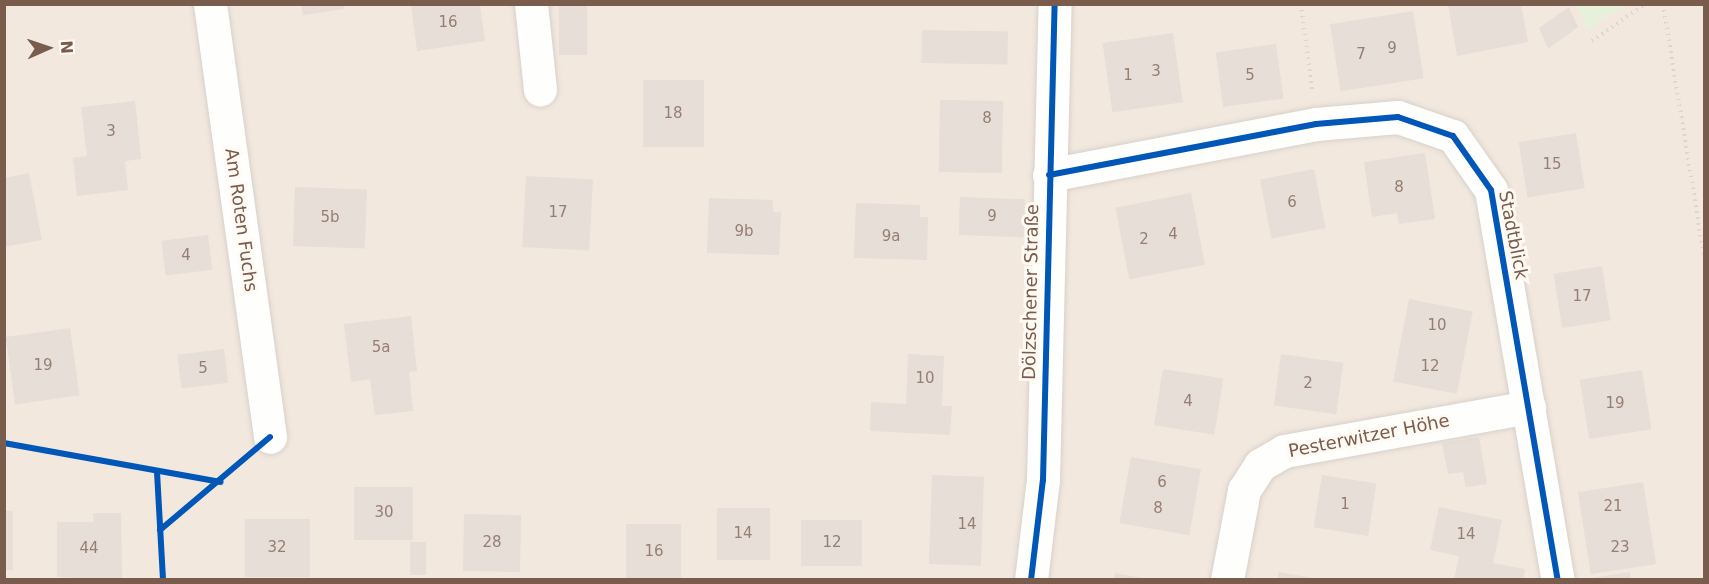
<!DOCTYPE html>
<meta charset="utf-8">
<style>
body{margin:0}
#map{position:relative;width:1709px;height:584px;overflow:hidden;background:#f9f5f0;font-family:"DejaVu Sans",sans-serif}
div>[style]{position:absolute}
.residential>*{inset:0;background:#f2e8de;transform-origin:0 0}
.green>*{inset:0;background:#e7f0db}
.building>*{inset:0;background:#e6ded7;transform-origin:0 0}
.path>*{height:4px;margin-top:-2px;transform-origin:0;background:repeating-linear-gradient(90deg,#dcd5d0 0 1.5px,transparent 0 6px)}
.roads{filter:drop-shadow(0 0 2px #d7d1cb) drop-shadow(0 0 2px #d7d1cb)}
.minor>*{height:33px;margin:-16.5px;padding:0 16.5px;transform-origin:16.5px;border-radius:16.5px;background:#fefefd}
.cycleway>*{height:6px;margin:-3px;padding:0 3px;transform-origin:3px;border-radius:3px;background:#0057b8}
span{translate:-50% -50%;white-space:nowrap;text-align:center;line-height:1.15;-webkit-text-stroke:6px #fffaf3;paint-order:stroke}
.number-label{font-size:15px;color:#977e72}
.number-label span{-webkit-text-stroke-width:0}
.street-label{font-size:18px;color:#7a5c4d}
.frame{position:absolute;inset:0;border:6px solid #7a5c4d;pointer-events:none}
.north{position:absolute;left:18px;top:18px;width:60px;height:60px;-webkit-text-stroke:4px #fffaf3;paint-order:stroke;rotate:87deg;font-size:16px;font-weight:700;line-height:24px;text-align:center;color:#7a5c4d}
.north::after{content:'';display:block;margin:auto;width:21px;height:27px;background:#7a5c4d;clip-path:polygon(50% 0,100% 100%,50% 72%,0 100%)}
</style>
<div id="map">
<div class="residential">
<i style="left:4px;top:5px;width:1700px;height:574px"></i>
</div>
<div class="green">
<i style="clip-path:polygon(1575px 5px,1627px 5px,1588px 30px)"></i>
</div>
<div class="building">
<i style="clip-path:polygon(411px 4px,480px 4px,485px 41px,417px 51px)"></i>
<i style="left:559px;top:4px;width:28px;height:51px"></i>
<i style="clip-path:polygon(1448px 4px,1521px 4px,1528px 42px,1457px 56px)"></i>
<i style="clip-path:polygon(301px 5px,343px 5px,344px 9px,303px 15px)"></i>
<i style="clip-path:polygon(1569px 7px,1578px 27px,1548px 49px,1539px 28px)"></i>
<i style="left:1413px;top:11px;width:68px;height:84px;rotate:81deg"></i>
<i style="left:922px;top:30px;width:86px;height:33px;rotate:1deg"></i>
<i style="left:1173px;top:33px;width:70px;height:71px;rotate:82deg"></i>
<i style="left:1276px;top:44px;width:55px;height:61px;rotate:82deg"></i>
<i style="left:643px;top:80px;width:61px;height:67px"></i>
<i style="left:940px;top:100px;width:63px;height:72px;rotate:1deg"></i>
<i style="clip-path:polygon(135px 101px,141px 159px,125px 161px,128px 190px,77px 196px,73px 158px,87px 156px,81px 107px)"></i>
<i style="left:1576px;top:133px;width:56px;height:58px;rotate:81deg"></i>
<i style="clip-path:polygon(1425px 153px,1435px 219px,1399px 224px,1397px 213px,1372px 217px,1364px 162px)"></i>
<i style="left:1314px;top:169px;width:60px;height:55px;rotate:79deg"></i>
<i style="clip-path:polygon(29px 173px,42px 240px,4px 247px,4px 178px)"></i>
<i style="left:526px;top:176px;width:67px;height:71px;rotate:3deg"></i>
<i style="left:295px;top:187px;width:72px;height:59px;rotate:2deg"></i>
<i style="left:1191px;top:193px;width:73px;height:77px;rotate:79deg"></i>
<i style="left:960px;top:197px;width:65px;height:38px;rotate:2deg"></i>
<i style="clip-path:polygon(709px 198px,773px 200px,773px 212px,781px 212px,779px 255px,707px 253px)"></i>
<i style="clip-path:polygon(856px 203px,920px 205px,920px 217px,928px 217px,927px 260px,854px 258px)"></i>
<i style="left:208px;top:235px;width:35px;height:47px;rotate:83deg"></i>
<i style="left:1602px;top:266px;width:55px;height:49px;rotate:81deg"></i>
<i style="left:1409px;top:299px;width:65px;height:84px;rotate:11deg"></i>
<i style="clip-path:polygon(411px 316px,417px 371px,409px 372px,413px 411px,375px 415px,370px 379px,351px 382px,344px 324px)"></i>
<i style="left:70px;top:328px;width:68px;height:65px;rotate:82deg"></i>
<i style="left:224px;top:349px;width:34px;height:47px;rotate:83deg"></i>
<i style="clip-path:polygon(908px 354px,944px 356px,942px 406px,952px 406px,950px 435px,870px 431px,871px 402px,906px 404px)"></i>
<i style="left:1281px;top:354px;width:63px;height:52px;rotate:8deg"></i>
<i style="left:1163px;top:369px;width:61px;height:57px;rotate:9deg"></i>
<i style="left:1642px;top:370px;width:60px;height:63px;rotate:81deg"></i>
<i style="clip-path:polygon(1479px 437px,1487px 484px,1466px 487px,1463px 472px,1448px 474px,1442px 443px)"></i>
<i style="left:1131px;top:457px;width:71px;height:67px;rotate:10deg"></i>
<i style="left:932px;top:475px;width:52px;height:89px;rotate:2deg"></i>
<i style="left:1322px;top:475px;width:55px;height:53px;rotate:9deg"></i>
<i style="left:1643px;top:482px;width:83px;height:66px;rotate:81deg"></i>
<i style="left:354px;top:487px;width:59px;height:53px"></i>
<i style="clip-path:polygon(1439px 507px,1502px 520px,1493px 563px,1525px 569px,1523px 580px,1454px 580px,1459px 556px,1430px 550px)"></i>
<i style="left:717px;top:508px;width:53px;height:52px"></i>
<i style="left:4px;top:511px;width:9px;height:59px"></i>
<i style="clip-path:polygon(93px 513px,121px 513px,122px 580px,57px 577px,57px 522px,94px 522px)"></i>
<i style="left:464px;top:514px;width:57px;height:57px;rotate:1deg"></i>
<i style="left:310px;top:519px;width:58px;height:65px;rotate:90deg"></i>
<i style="left:801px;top:520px;width:61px;height:46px"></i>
<i style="left:626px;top:524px;width:55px;height:56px"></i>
<i style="left:410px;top:542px;width:16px;height:33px"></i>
<i style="clip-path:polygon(1279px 572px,1312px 578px,1312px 580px,1277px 580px)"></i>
<i style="clip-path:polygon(1630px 572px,1631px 580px,1592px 580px,1592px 578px)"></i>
<i style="clip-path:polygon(1115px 573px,1142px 578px,1142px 580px,1114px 580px)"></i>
</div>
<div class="path">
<i style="left:1301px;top:4px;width:87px;rotate:82.7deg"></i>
<i style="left:1663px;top:4px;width:257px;rotate:80.8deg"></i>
<i style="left:1592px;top:41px;width:65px;rotate:-34.9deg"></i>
</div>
<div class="roads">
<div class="minor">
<i style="left:210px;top:4px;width:437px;rotate:82.1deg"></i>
<i style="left:531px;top:4px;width:86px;rotate:84deg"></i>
<i style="left:1049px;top:175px;width:272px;rotate:-10.8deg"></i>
<i style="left:1316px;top:124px;width:82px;rotate:-4.9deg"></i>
<i style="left:1398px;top:117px;width:58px;rotate:19.1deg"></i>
<i style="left:1453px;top:136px;width:66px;rotate:54.9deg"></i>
<i style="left:1491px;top:190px;width:396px;rotate:80.3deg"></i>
<i style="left:1031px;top:580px;width:101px;rotate:-83.2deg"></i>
<i style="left:1043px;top:480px;width:476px;rotate:-88.6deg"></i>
<i style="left:1227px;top:580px;width:92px;rotate:-79.3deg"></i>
<i style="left:1244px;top:490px;width:30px;rotate:-57deg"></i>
<i style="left:1260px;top:465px;width:28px;rotate:-30deg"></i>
<i style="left:1284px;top:451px;width:249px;rotate:-10.2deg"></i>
</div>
</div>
<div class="cycleway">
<i style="left:1049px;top:175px;width:272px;rotate:-10.8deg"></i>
<i style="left:1316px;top:124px;width:82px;rotate:-4.9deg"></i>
<i style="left:1398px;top:117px;width:58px;rotate:19.1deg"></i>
<i style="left:1453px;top:136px;width:66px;rotate:54.9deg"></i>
<i style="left:1491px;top:190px;width:396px;rotate:80.3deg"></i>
<i style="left:4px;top:443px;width:220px;rotate:10.2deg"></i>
<i style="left:157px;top:472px;width:108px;rotate:86.8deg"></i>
<i style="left:160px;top:530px;width:144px;rotate:-40.2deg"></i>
<i style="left:1031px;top:580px;width:101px;rotate:-83.2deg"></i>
<i style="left:1043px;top:480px;width:476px;rotate:-88.6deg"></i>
</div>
<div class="number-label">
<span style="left:448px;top:23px">16</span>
<span style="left:1392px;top:49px">9</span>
<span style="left:1361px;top:55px">7</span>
<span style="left:1156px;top:72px">3</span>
<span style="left:1128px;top:76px">1</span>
<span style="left:1250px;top:76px">5</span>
<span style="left:673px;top:114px">18</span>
<span style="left:987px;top:119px">8</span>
<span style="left:111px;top:132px">3</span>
<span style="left:1552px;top:165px">15</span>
<span style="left:1399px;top:188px">8</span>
<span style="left:1292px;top:203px">6</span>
<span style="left:558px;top:213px">17</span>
<span style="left:992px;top:217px">9</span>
<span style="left:330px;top:218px">5b</span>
<span style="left:744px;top:232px">9b</span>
<span style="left:1173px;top:235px">4</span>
<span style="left:891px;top:237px">9a</span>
<span style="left:1144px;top:240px">2</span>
<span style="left:186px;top:256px">4</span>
<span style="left:1582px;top:297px">17</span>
<span style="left:1437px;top:326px">10</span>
<span style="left:381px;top:348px">5a</span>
<span style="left:43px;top:366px">19</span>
<span style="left:1430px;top:367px">12</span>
<span style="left:203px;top:369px">5</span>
<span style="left:925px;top:379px">10</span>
<span style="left:1308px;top:384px">2</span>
<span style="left:1188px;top:402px">4</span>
<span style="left:1615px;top:404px">19</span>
<span style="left:1162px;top:483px">6</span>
<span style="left:1345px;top:505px">1</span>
<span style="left:1613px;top:507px">21</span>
<span style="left:1158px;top:509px">8</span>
<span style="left:384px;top:513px">30</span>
<span style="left:967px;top:525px">14</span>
<span style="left:743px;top:534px">14</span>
<span style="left:1466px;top:535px">14</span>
<span style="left:492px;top:543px">28</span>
<span style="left:832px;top:543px">12</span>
<span style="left:277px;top:548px">32</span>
<span style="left:1620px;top:548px">23</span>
<span style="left:89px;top:549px">44</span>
<span style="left:654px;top:552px">16</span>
</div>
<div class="street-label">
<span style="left:241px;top:220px;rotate:82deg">Am Roten Fuchs</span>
<span style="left:1513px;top:235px;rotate:79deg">Stadtblick</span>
<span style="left:1031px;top:292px;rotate:-89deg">Dölzschener Straße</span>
<span style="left:1369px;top:436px;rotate:-11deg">Pesterwitzer Höhe</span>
</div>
<div class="frame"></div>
<div class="north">N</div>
</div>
